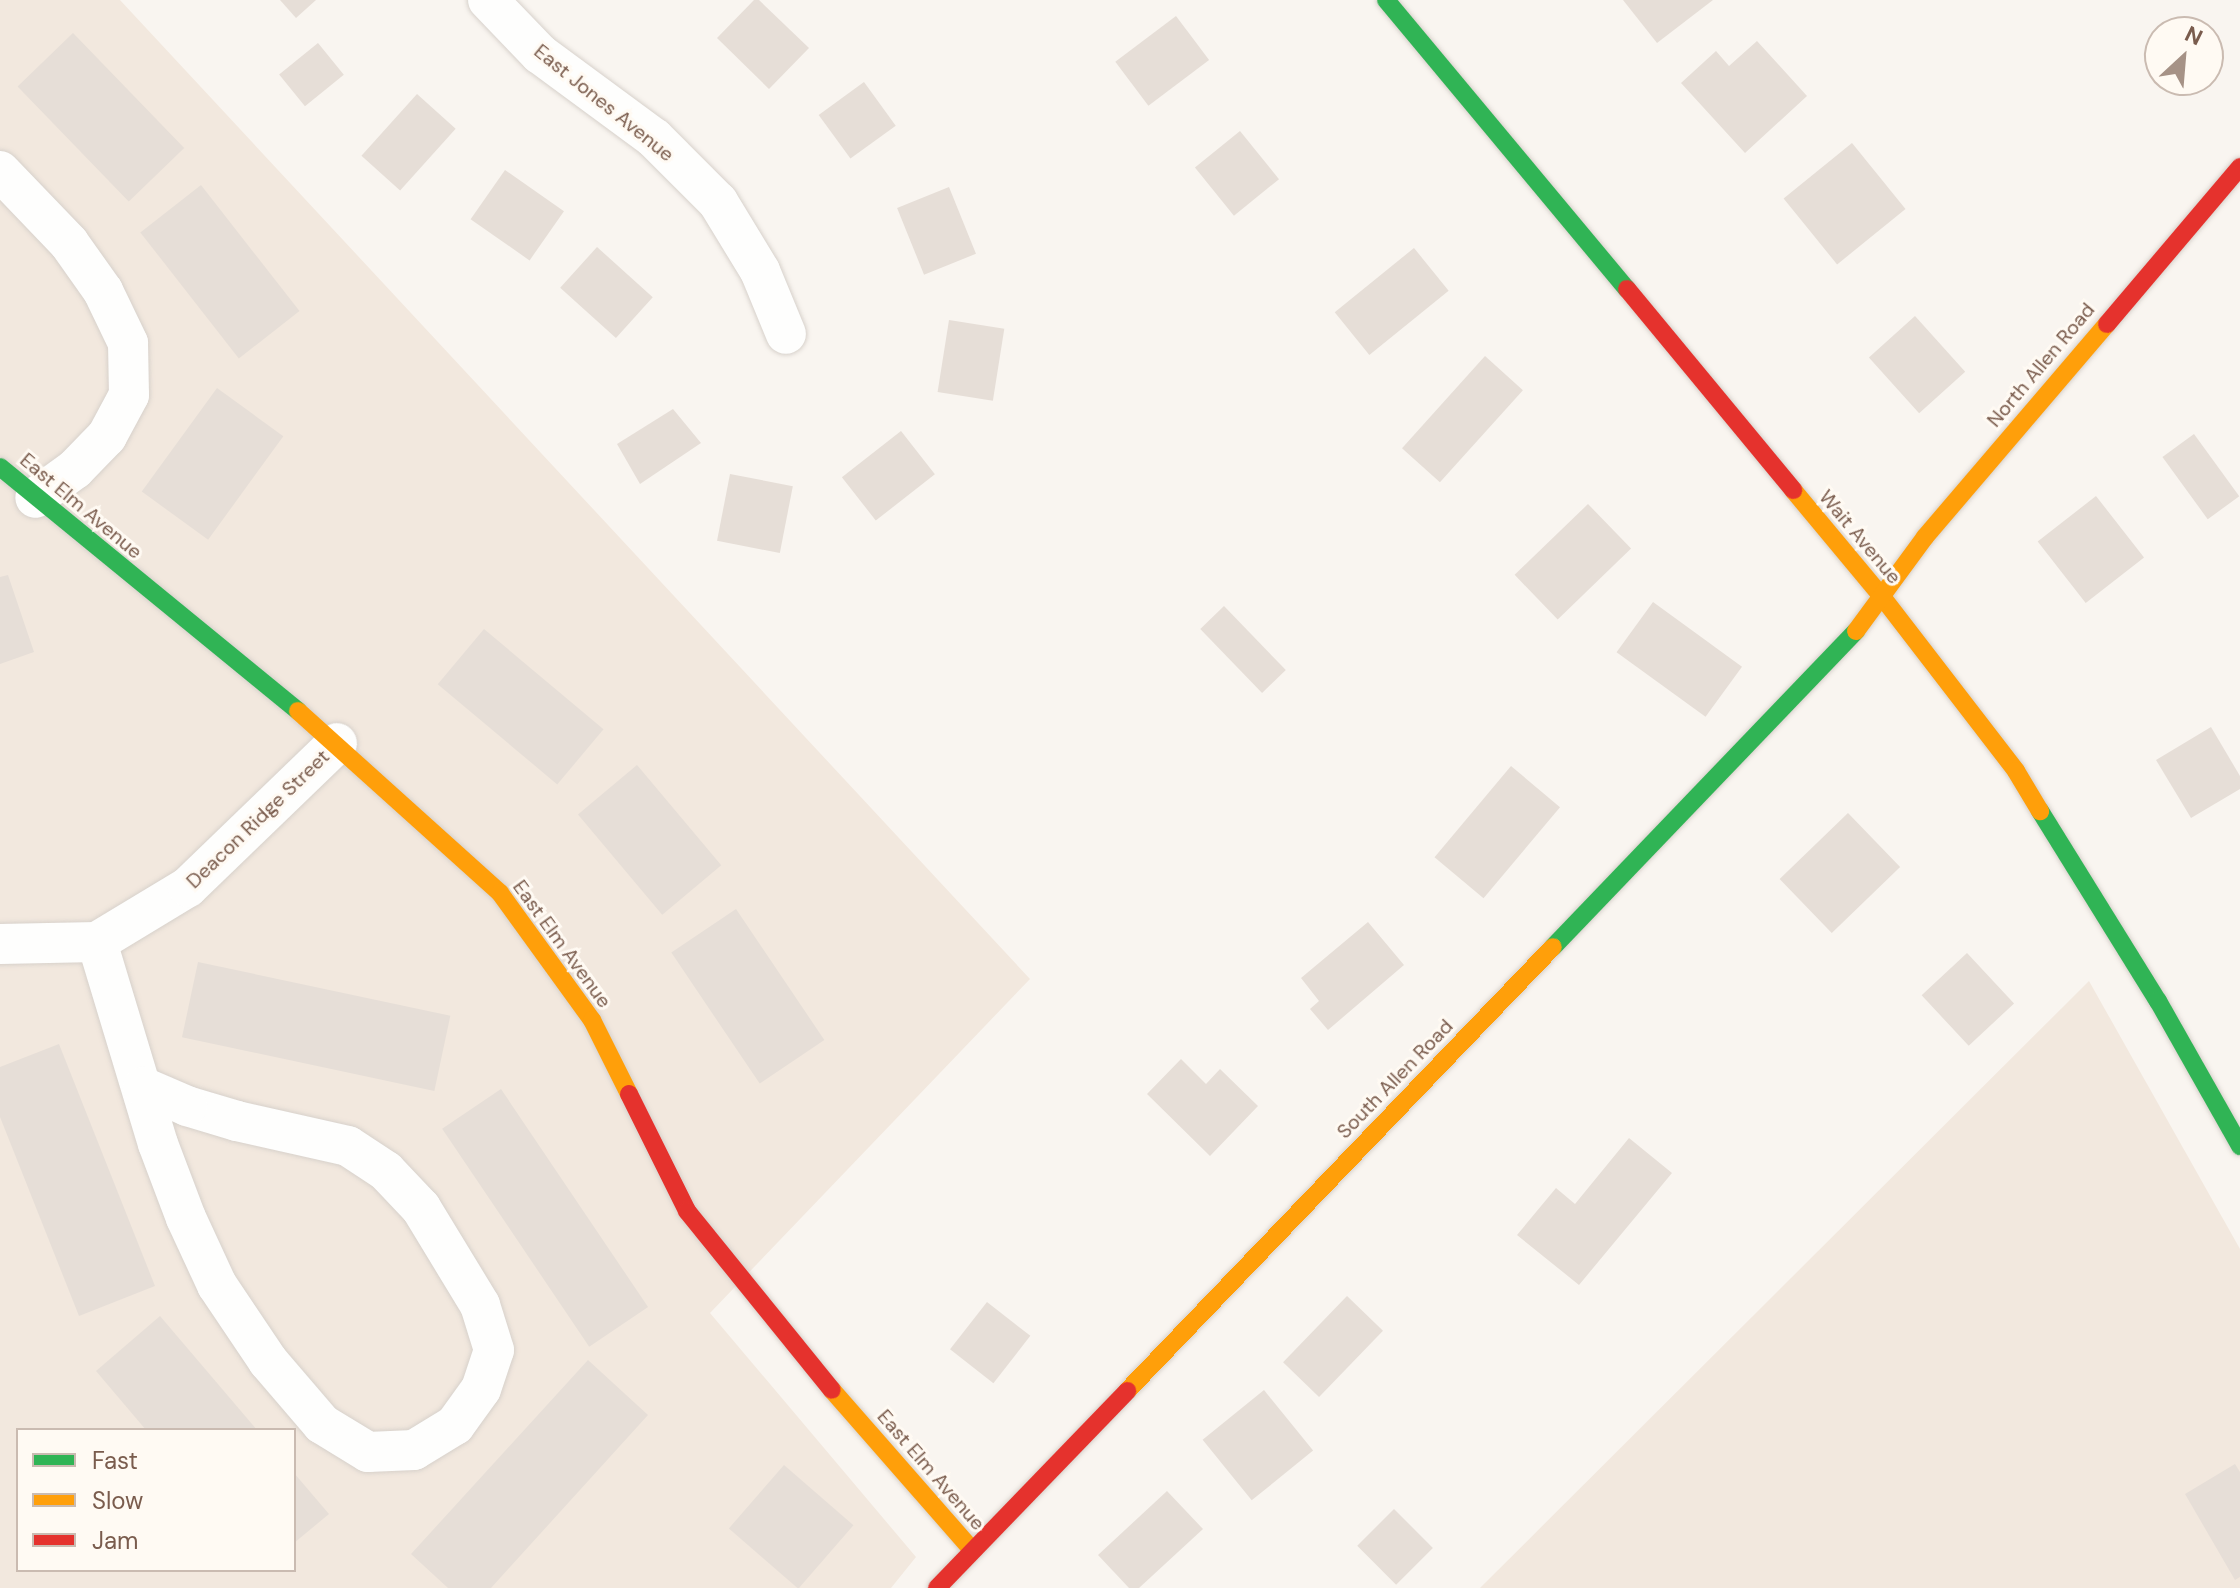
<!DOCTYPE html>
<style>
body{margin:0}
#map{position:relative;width:2240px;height:1588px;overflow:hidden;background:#f9f5f0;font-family:"DM Sans",sans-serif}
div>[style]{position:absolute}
.residential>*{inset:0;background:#f2e8de}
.building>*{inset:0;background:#e6ded7;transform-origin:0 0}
.roads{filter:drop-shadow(0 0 2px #d7d1cb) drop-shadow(0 0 2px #d7d1cb)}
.street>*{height:40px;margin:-20px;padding:0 20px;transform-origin:20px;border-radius:20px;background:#fefefd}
.fast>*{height:18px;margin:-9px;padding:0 9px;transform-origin:9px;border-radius:9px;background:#30b455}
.slow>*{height:18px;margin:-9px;padding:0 9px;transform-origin:9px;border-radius:9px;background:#ff9f0a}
.jam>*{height:18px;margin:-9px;padding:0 9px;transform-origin:9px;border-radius:9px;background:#e5322d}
span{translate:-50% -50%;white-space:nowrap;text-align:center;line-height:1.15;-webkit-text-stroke:6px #fffaf3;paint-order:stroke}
.street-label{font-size:20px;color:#7a5c4d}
.legend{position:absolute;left:16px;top:1428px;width:280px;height:144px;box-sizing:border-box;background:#fffaf3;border:2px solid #cabbb1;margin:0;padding:10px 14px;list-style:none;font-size:24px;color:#7a5c4d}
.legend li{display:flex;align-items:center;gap:16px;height:40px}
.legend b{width:40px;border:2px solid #cabbb1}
.north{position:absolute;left:2144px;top:16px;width:80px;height:80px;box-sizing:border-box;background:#fffaf3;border:2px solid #cabbb1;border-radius:50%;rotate:26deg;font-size:22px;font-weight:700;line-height:32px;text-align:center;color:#7a5c4d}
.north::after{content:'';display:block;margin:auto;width:28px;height:36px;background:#a69286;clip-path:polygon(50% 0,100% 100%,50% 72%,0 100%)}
</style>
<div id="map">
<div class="residential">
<i style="clip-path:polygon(evenodd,0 0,120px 0,1030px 979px,710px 1313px,916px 1557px,891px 1588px,0 1588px,0 0,18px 1430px,294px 1430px,294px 1570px,18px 1570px,18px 1430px)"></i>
<i style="clip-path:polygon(2089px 981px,2240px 1249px,2240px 1588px,1480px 1588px)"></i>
</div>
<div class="building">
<i style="clip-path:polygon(280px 0,316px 0,296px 18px)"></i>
<i style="clip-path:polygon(754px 0,759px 0,809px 48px,769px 89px,717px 38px)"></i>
<i style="clip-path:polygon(1623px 0,1713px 0,1657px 43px)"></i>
<i style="left:1176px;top:16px;width:55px;height:76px;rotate:53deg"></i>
<i style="left:73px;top:33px;width:160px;height:77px;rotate:46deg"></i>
<i style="clip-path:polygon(1757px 41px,1807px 96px,1745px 153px,1681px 83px,1716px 51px,1729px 66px)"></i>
<i style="left:318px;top:43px;width:41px;height:50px;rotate:51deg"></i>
<i style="left:864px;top:82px;width:54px;height:56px;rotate:54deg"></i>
<i style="left:417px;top:94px;width:52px;height:83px;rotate:42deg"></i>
<i style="left:1240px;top:131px;width:62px;height:58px;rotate:51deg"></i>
<i style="left:1852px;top:143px;width:85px;height:88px;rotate:51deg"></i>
<i style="left:505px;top:170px;width:72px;height:60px;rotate:35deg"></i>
<i style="left:201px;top:185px;width:160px;height:77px;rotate:52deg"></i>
<i style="left:949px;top:187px;width:72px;height:56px;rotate:68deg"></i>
<i style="left:597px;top:247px;width:75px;height:55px;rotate:42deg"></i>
<i style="left:1414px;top:248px;width:55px;height:102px;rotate:51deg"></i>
<i style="left:1915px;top:316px;width:75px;height:62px;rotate:48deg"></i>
<i style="left:949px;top:320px;width:56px;height:73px;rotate:9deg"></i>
<i style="left:1485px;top:356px;width:51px;height:124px;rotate:42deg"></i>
<i style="left:217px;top:388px;width:82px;height:128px;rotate:36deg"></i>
<i style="clip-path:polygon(673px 409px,701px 443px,640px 484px,617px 444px)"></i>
<i style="left:901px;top:431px;width:55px;height:75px;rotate:52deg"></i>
<i style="left:2194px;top:434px;width:77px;height:39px;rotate:54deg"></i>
<i style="left:730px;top:474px;width:64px;height:68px;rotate:11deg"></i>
<i style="left:2096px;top:496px;width:78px;height:74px;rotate:52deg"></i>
<i style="left:1588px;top:504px;width:62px;height:102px;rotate:46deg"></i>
<i style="clip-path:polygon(8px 575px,34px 652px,0 664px,0 577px)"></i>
<i style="left:1653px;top:602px;width:110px;height:62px;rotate:36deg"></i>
<i style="left:1224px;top:606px;width:89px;height:33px;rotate:46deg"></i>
<i style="left:484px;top:629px;width:156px;height:72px;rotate:40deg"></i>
<i style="clip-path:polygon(2211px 727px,2240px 776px,2240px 789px,2191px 818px,2156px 760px)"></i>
<i style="left:637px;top:765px;width:131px;height:77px;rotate:50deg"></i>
<i style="left:1511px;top:766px;width:64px;height:119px;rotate:40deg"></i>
<i style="left:1848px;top:813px;width:75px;height:95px;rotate:46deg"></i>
<i style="left:736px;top:909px;width:158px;height:78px;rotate:56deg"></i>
<i style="clip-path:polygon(1368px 922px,1404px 965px,1328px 1030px,1310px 1009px,1319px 1001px,1301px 978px)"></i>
<i style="left:1967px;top:953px;width:69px;height:62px;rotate:47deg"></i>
<i style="left:198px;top:962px;width:258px;height:77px;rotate:12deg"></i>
<i style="clip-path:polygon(59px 1044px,155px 1286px,79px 1316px,0 1117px,0 1067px)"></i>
<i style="clip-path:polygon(1181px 1059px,1206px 1084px,1220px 1069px,1258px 1106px,1210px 1156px,1147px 1094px)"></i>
<i style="left:501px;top:1089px;width:263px;height:71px;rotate:56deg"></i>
<i style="clip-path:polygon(1629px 1138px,1672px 1173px,1579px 1285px,1517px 1235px,1556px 1188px,1575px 1204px)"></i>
<i style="left:1347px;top:1296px;width:50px;height:92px;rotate:44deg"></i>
<i style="left:987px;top:1302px;width:55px;height:60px;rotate:38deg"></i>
<i style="clip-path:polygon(160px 1316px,257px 1430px,146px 1430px,96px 1371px)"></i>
<i style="clip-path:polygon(588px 1360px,648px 1415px,491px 1588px,448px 1588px,411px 1554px)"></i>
<i style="left:1264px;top:1390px;width:78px;height:79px;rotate:51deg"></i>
<i style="clip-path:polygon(2235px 1464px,2240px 1472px,2240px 1577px,2235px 1580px,2185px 1494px)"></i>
<i style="left:784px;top:1465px;width:92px;height:84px;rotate:41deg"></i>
<i style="clip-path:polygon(294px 1473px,329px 1514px,294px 1543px)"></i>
<i style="clip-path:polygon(1167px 1491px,1203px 1529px,1139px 1588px,1129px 1588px,1098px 1555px)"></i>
<i style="left:1394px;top:1509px;width:55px;height:52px;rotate:45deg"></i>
</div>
<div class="roads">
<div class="street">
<i style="left:488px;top:0;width:75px;rotate:46.1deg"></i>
<i style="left:540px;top:54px;width:142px;rotate:36.4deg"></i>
<i style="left:654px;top:138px;width:91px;rotate:45deg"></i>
<i style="left:718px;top:202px;width:81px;rotate:58.7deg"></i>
<i style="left:760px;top:271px;width:68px;rotate:67.6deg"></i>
<i style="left:0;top:171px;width:100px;rotate:46.2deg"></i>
<i style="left:69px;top:243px;width:59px;rotate:54.7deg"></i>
<i style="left:103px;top:291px;width:58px;rotate:64.3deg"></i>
<i style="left:128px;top:343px;width:52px;rotate:88.9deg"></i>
<i style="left:129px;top:395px;width:47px;rotate:118.2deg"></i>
<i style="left:107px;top:436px;width:46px;rotate:134.1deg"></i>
<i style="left:75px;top:469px;width:49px;rotate:144.1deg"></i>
<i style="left:97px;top:942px;width:211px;rotate:73.2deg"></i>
<i style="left:158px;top:1144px;width:79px;rotate:69.3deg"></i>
<i style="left:186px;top:1218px;width:74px;rotate:65.2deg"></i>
<i style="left:217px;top:1285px;width:92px;rotate:56.1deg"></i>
<i style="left:268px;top:1361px;width:83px;rotate:49.4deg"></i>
<i style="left:322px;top:1424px;width:54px;rotate:31.3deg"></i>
<i style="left:368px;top:1452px;width:46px;rotate:-2.5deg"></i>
<i style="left:414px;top:1450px;width:48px;rotate:-31.4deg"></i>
<i style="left:455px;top:1425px;width:44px;rotate:-54.2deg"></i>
<i style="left:481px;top:1389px;width:41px;rotate:-71.6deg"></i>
<i style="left:494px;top:1350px;width:47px;rotate:-107.3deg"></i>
<i style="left:480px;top:1305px;width:114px;rotate:-121.3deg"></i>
<i style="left:421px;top:1208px;width:51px;rotate:-133.4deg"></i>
<i style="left:386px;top:1171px;width:45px;rotate:-146.7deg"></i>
<i style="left:348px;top:1146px;width:114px;rotate:-167.3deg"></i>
<i style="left:237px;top:1121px;width:52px;rotate:-163.3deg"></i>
<i style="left:187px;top:1106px;width:48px;rotate:-156.6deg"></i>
<i style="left:0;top:944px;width:97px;rotate:-1.2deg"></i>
<i style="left:97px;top:942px;width:106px;rotate:-31.1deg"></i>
<i style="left:188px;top:887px;width:207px;rotate:-44deg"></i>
</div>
<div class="fast">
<i style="left:1386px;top:0;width:376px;rotate:50.2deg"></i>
<i style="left:0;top:467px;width:385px;rotate:39.3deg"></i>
<i style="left:2040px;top:811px;width:224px;rotate:58.2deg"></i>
<i style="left:2158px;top:1001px;width:167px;rotate:60.5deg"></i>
<i style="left:1553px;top:947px;width:438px;rotate:-46.2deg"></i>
</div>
<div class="slow">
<i style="left:1793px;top:490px;width:141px;rotate:50.2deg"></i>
<i style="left:1883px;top:598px;width:218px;rotate:52.4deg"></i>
<i style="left:2016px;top:771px;width:47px;rotate:59deg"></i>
<i style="left:1856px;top:631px;width:117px;rotate:-53.7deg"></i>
<i style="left:1925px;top:537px;width:280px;rotate:-49.5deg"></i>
<i style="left:298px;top:711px;width:272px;rotate:42deg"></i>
<i style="left:500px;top:893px;width:157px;rotate:54.1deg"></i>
<i style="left:592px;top:1020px;width:83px;rotate:63.4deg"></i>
<i style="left:832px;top:1390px;width:213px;rotate:48.8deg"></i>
<i style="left:1127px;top:1391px;width:615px;rotate:-46.19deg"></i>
</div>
<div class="jam">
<i style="left:1627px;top:289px;width:261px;rotate:50.4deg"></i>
<i style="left:2107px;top:324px;width:206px;rotate:-49.7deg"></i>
<i style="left:629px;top:1094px;width:131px;rotate:63.6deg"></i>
<i style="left:687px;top:1211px;width:230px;rotate:51deg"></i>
<i style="left:937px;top:1588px;width:274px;rotate:-46deg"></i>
</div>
</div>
<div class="street-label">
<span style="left:604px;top:103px;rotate:39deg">East Jones Avenue</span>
<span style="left:2041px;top:365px;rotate:-50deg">North Allen Road</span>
<span style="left:81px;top:506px;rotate:40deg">East Elm Avenue</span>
<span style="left:1860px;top:537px;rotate:50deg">Wait Avenue</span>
<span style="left:258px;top:819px;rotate:-44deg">Deacon Ridge Street</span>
<span style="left:562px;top:944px;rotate:54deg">East Elm Avenue</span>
<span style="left:1395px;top:1079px;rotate:-46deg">South Allen Road</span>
<span style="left:931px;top:1470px;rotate:49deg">East Elm Avenue</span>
</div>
<ul class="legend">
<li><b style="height:10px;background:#30b455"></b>Fast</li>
<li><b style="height:10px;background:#ff9f0a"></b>Slow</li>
<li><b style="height:10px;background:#e5322d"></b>Jam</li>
</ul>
<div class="north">N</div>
</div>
